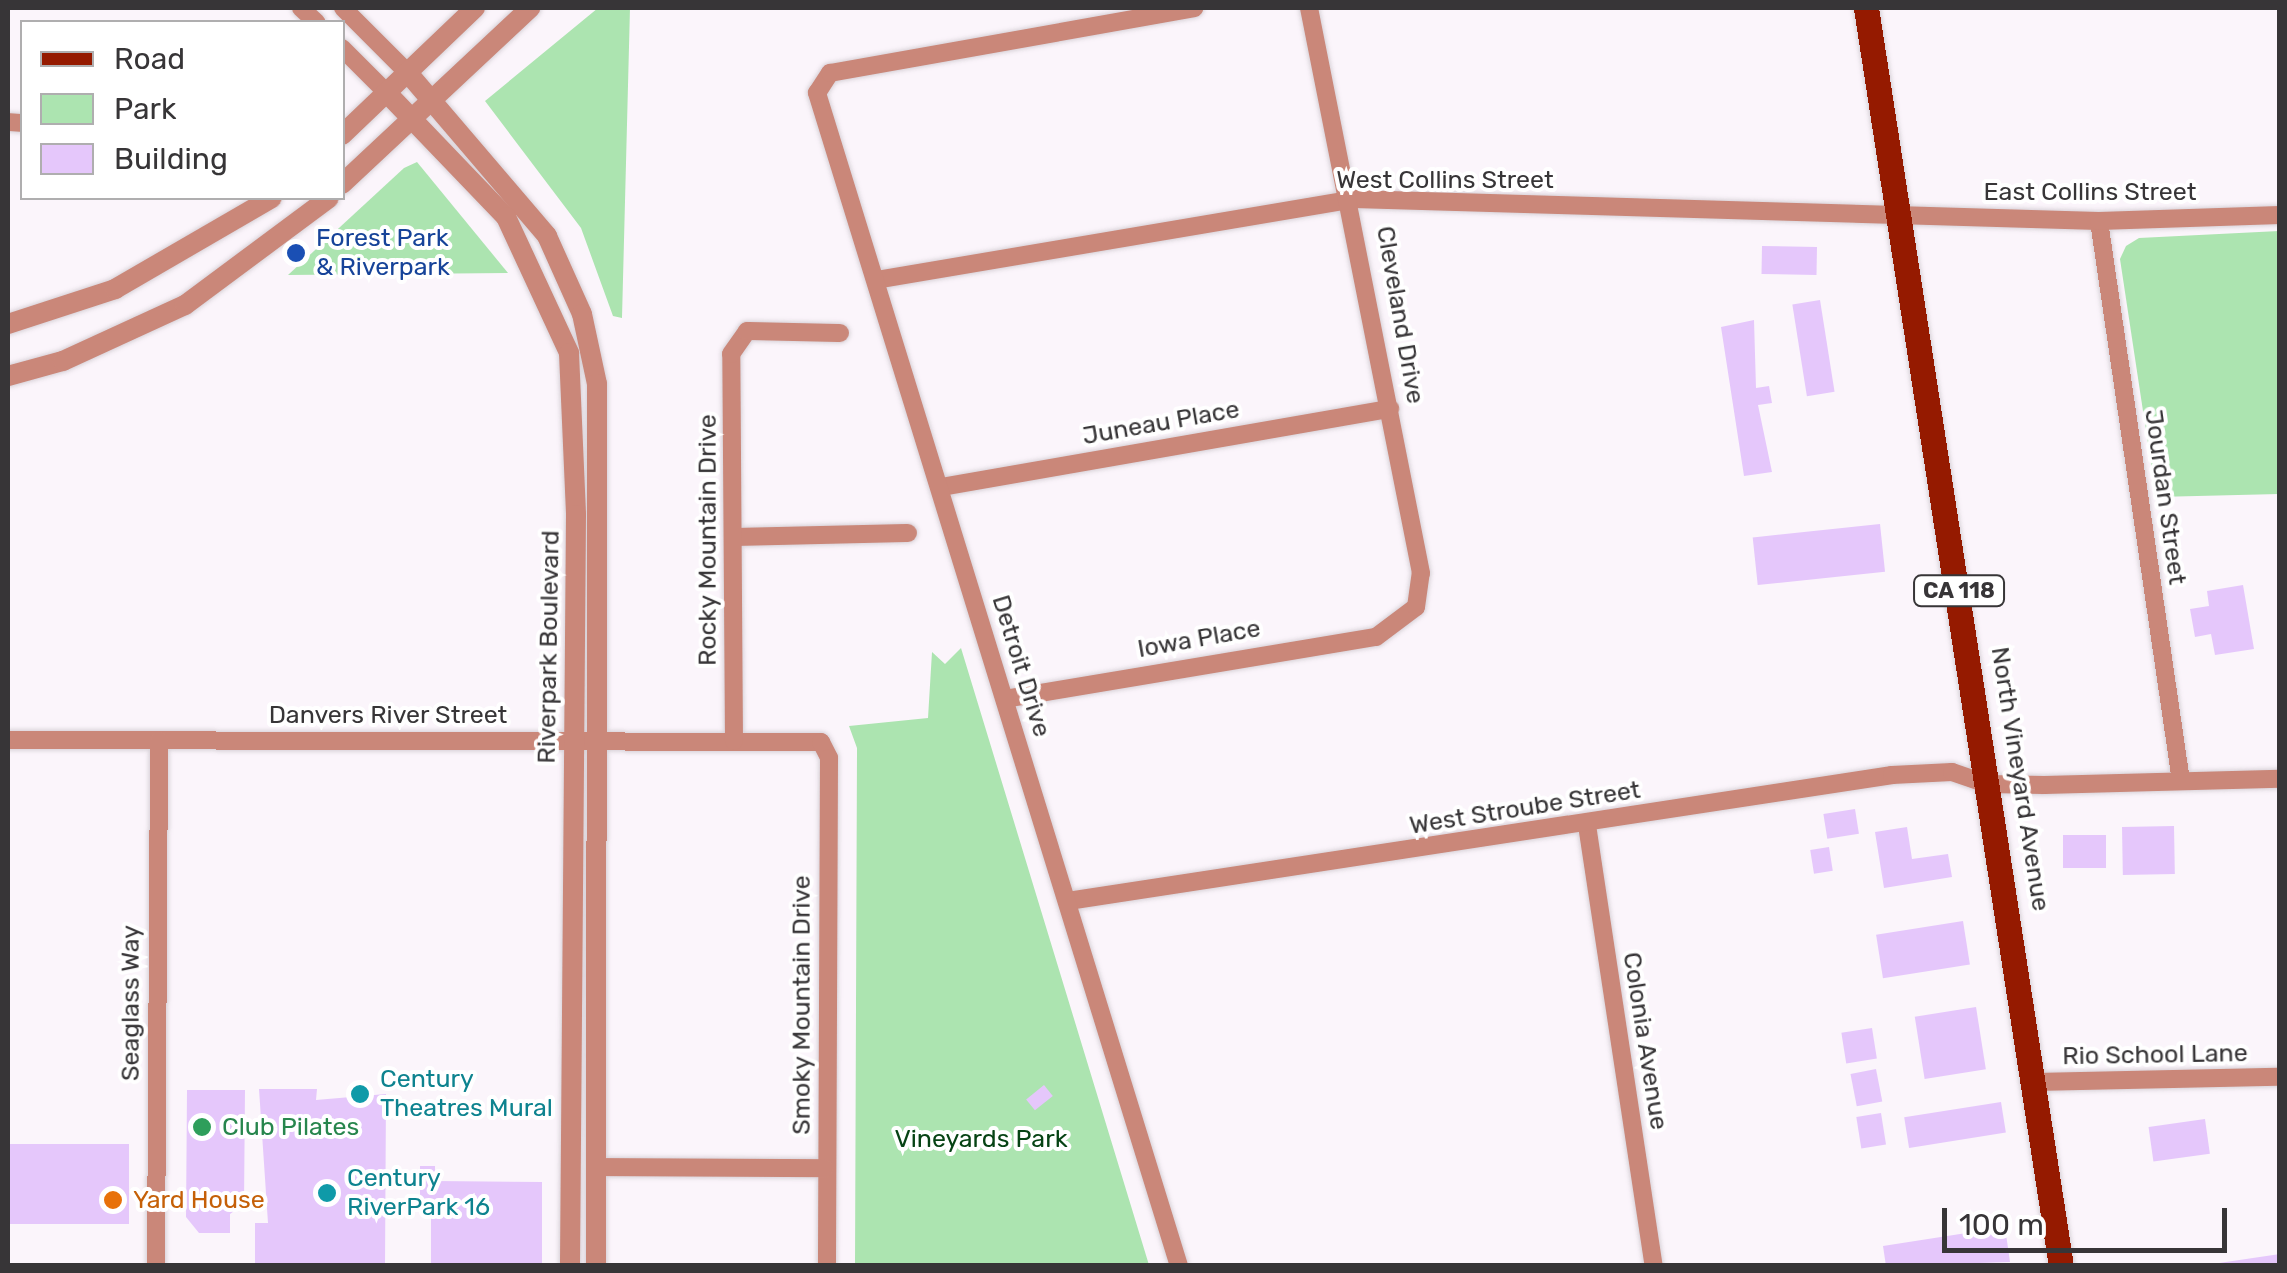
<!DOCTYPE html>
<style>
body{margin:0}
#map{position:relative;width:2287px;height:1273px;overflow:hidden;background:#fbf5fb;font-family:Rubik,sans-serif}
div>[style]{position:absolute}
.green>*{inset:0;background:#ace4b0}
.building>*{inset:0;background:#e5c7fb;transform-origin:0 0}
.roads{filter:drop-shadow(0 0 2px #d8d2d8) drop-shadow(0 0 2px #d8d2d8)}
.minor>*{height:18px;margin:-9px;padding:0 9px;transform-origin:9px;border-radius:9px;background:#ca8779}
.tertiary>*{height:20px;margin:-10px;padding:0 10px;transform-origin:10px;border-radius:10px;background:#ca8779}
.primary>*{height:25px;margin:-12.5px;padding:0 12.5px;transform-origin:12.5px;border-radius:12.5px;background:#951a00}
.dots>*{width:28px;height:28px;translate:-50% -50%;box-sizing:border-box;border:5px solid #fff;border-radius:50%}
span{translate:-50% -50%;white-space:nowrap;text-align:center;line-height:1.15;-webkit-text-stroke:8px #fff;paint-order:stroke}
.shield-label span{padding:2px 8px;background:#fff;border:2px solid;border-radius:8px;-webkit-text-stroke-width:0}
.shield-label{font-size:22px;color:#373537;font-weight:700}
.street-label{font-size:25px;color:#373537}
.transit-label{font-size:25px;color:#164399}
.left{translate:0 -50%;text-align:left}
.culture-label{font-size:25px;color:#0d838f}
.leisure-label{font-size:25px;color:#27864d}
.park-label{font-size:25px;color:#064314}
.food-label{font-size:25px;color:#c56008}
.frame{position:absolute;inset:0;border:10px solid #373537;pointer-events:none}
.legend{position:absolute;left:20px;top:20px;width:325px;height:180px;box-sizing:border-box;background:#fff;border:2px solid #afaeaf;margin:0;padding:12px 18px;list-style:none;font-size:30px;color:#373537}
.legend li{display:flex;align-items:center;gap:20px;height:50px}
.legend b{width:50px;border:2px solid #afaeaf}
.scale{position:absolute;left:1942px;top:1208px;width:285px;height:45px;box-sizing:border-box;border:5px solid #373537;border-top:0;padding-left:12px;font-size:30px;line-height:35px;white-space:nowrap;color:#373537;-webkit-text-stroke:8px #fff;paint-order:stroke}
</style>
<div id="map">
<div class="green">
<i style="clip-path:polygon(598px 8px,630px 8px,622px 318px,613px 316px,581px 228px,485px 101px)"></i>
<i style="clip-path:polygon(417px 162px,508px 273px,288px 275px,404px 168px)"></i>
<i style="clip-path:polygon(2279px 231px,2279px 494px,2156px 497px,2120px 259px,2126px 246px,2139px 238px)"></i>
<i style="clip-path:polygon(961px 648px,1149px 1265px,855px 1265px,857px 748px,849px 726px,928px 718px,932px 652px,945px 664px)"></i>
</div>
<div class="building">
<i style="left:1762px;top:246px;width:55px;height:28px;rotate:1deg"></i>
<i style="left:1820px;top:300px;width:93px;height:28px;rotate:81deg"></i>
<i style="clip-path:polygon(1754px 320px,1756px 388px,1769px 386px,1772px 403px,1758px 405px,1772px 472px,1744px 476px,1721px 327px)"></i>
<i style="left:1880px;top:524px;width:48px;height:128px;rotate:84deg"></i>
<i style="clip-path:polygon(2243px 585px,2254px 649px,2215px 655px,2211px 634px,2195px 637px,2190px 609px,2209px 606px,2207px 591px)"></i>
<i style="left:1855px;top:809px;width:25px;height:32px;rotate:81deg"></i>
<i style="left:2174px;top:826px;width:48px;height:52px;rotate:89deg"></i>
<i style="clip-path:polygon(1907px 827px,1912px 859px,1948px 854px,1952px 877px,1884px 888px,1875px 832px)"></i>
<i style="left:2106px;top:835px;width:33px;height:43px;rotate:90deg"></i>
<i style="left:1829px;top:847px;width:24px;height:19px;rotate:81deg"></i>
<i style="left:1963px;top:921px;width:44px;height:88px;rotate:81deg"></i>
<i style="left:1976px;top:1007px;width:63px;height:62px;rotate:81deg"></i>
<i style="left:1872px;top:1028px;width:31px;height:31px;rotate:81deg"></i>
<i style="left:1876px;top:1069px;width:33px;height:26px;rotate:79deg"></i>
<i style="left:1044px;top:1085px;width:14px;height:23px;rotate:51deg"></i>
<i style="clip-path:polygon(259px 1089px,317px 1089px,316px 1100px,386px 1094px,385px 1266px,255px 1266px,255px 1223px,268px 1223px)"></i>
<i style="clip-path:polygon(187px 1090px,245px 1090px,244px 1204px,230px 1214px,230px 1233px,199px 1233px,186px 1217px)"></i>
<i style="left:2001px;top:1102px;width:31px;height:98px;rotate:81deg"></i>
<i style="left:1881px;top:1113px;width:32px;height:25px;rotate:81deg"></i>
<i style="left:2205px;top:1119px;width:35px;height:57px;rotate:82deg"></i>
<i style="left:129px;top:1144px;width:80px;height:121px;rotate:90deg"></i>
<i style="clip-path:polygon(420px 1166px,435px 1166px,435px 1181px,542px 1182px,542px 1266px,431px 1266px,431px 1200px,420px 1200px)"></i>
<i style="clip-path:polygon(2005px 1227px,2010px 1262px,1886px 1266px,1883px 1246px)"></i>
<i style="clip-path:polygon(2280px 1254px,2280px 1266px,2219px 1266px,2219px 1263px)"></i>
</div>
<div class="roads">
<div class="minor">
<i style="left:301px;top:8px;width:21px;rotate:43deg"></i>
<i style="left:343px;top:8px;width:92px;rotate:45deg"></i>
<i style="left:342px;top:48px;width:64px;rotate:45deg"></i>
<i style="left:8px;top:122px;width:14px;rotate:4deg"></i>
<i style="left:2099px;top:221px;width:566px;rotate:81.67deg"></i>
<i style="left:876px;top:280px;width:485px;rotate:-9.6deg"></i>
<i style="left:1354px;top:199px;width:745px;rotate:1.69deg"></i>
<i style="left:2099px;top:221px;width:181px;rotate:-1.9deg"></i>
<i style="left:941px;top:487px;width:456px;rotate:-9.9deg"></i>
<i style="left:733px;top:537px;width:175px;rotate:-1.3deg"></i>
<i style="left:1005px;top:699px;width:376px;rotate:-9.5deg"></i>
<i style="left:1376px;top:637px;width:50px;rotate:-36.9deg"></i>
<i style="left:1416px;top:607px;width:34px;rotate:-82deg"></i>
<i style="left:1421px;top:573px;width:576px;rotate:-101.21deg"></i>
<i style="left:8px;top:740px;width:813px;rotate:0.14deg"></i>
<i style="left:821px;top:742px;width:18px;rotate:63deg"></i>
<i style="left:829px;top:758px;width:508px;rotate:90.23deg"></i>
<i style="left:734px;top:741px;width:387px;rotate:-90.4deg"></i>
<i style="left:731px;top:354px;width:28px;rotate:-55deg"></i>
<i style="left:747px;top:331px;width:93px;rotate:1.2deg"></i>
<i style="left:1587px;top:825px;width:446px;rotate:81.4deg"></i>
<i style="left:1068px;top:901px;width:834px;rotate:-8.69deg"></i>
<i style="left:1892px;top:775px;width:60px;rotate:-2.9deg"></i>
<i style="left:1952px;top:772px;width:37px;rotate:19deg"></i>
<i style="left:1987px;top:784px;width:57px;rotate:1deg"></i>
<i style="left:2044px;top:785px;width:236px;rotate:-1.5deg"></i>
<i style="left:2032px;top:1082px;width:248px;rotate:-1.2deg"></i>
<i style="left:597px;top:1167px;width:228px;rotate:0.3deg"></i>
<i style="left:156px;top:1266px;width:526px;rotate:-89.67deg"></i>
<i style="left:1179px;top:1266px;width:1228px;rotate:-107.15deg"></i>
<i style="left:817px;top:93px;width:24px;rotate:-57deg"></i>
<i style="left:830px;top:73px;width:370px;rotate:-10.1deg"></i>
</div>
<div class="tertiary">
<i style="left:408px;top:73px;width:214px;rotate:49.5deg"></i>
<i style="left:547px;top:236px;width:85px;rotate:65.8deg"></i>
<i style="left:582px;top:314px;width:72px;rotate:77.9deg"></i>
<i style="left:597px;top:384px;width:882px;rotate:90.06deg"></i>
<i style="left:387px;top:93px;width:172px;rotate:46.2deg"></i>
<i style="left:506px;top:217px;width:150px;rotate:65.1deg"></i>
<i style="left:569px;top:353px;width:162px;rotate:87.5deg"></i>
<i style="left:576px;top:515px;width:751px;rotate:90.46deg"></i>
<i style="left:342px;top:135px;width:184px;rotate:-43.7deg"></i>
<i style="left:342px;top:184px;width:258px;rotate:-43.1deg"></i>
<i style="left:8px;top:324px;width:113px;rotate:-18.1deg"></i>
<i style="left:115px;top:289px;width:181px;rotate:-30.1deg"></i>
<i style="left:8px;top:376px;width:57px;rotate:-15.3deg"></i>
<i style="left:63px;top:361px;width:134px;rotate:-24.7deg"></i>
<i style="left:185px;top:305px;width:179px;rotate:-36.6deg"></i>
</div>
<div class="primary">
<i style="left:1866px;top:8px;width:1273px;rotate:81.19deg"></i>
</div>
</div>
<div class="dots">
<i style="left:296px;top:253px;background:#1a4fb4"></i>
<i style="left:360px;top:1094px;background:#0f9aa8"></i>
<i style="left:202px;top:1127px;background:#2e9e5b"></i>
<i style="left:327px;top:1193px;background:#0f9aa8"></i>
<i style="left:113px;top:1200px;background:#e8710a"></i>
</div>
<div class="shield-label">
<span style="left:1959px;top:591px">CA 118</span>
</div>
<div class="street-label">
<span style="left:1445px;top:180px">West Collins Street</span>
<span style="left:2090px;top:192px">East Collins Street</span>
<span style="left:1400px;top:315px;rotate:80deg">Cleveland Drive</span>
<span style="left:1161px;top:423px;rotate:-10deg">Juneau Place</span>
<span style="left:2165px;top:497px;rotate:82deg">Jourdan Street</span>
<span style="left:708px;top:540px;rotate:-90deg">Rocky Mountain Drive</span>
<span style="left:1199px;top:639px;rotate:-10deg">Iowa Place</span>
<span style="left:549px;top:647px;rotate:-89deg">Riverpark Boulevard</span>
<span style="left:1021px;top:666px;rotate:73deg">Detroit Drive</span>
<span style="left:388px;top:715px">Danvers River Street</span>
<span style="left:2020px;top:779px;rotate:81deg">North Vineyard Avenue</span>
<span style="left:1525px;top:808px;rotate:-9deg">West Stroube Street</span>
<span style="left:131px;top:1003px;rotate:-90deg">Seaglass Way</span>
<span style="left:802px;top:1005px;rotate:-90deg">Smoky Mountain Drive</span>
<span style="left:1645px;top:1041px;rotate:81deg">Colonia Avenue</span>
<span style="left:2155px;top:1055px;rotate:-1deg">Rio School Lane</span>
</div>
<div class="transit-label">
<span class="left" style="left:316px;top:253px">Forest Park<br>&amp; Riverpark</span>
</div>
<div class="culture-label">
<span class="left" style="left:380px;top:1094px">Century<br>Theatres Mural</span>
<span class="left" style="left:347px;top:1193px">Century<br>RiverPark 16</span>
</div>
<div class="leisure-label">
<span class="left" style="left:222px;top:1127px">Club Pilates</span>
</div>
<div class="park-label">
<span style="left:981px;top:1139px">Vineyards Park</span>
</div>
<div class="food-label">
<span class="left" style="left:133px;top:1200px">Yard House</span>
</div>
<div class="frame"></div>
<ul class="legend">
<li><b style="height:12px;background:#951a00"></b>Road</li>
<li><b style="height:28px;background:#ace4b0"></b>Park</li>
<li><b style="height:28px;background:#e5c7fb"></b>Building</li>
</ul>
<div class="scale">100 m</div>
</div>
